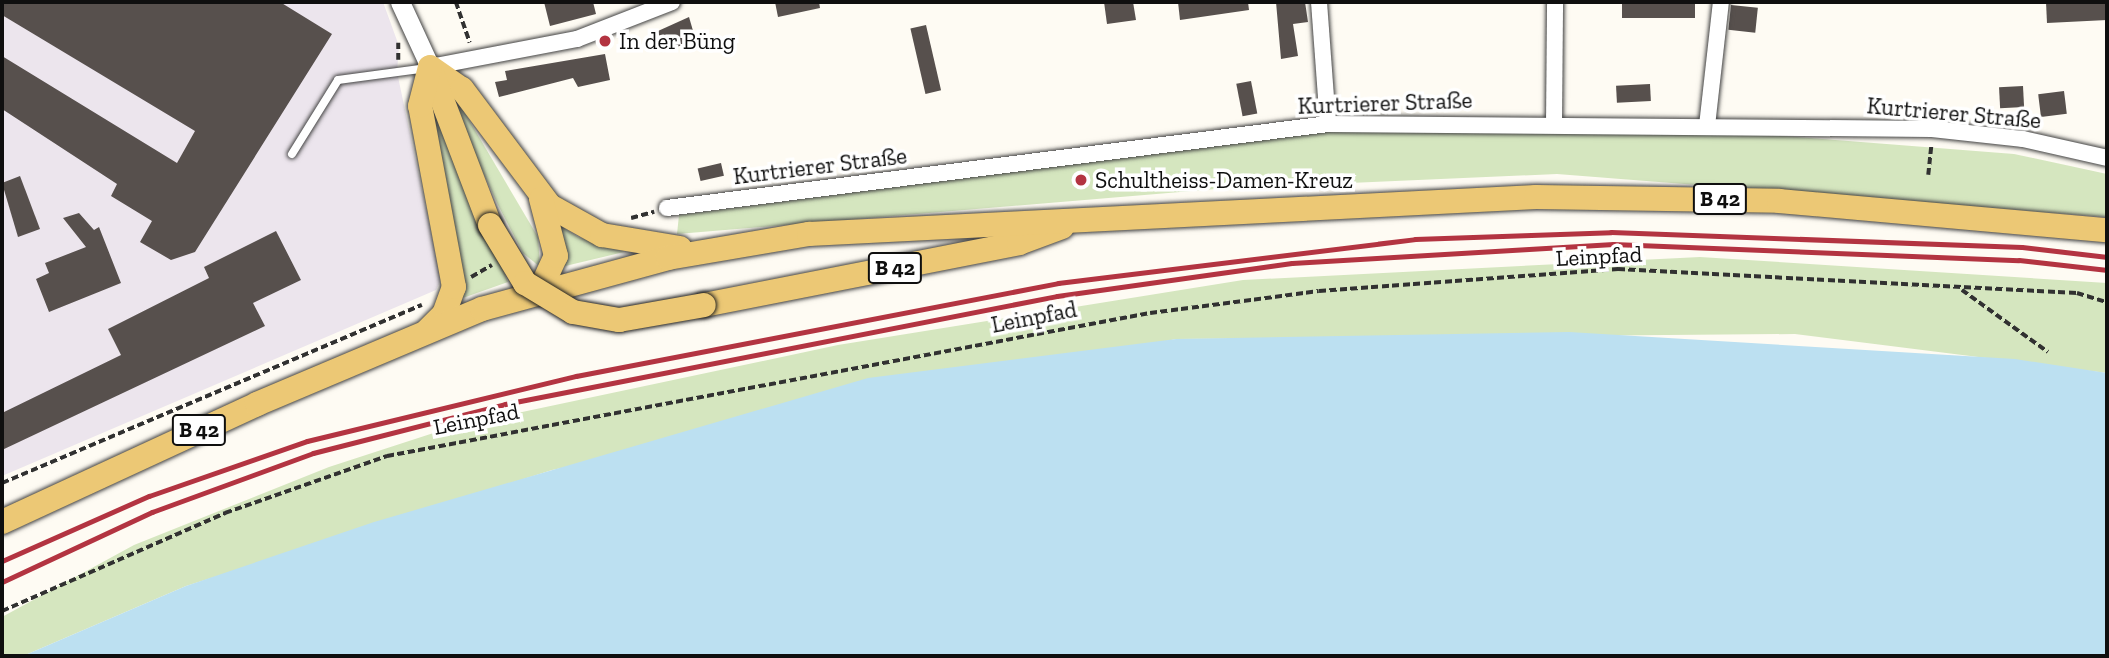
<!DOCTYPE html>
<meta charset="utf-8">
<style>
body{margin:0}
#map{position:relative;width:2109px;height:658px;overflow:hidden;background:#fefbf3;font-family:"Zilla Slab",serif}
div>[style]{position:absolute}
.industrial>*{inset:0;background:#ece5ed}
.green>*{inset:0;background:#d5e6bf}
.water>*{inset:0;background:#bce0f1}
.building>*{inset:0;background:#57504d;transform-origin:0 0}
.path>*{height:3.5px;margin-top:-1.75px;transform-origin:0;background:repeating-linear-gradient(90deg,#313131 0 7px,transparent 0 10.5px)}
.roads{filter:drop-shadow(0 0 2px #424242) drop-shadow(0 0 2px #424242)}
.service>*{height:8px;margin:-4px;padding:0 4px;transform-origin:4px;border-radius:4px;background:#fff}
.minor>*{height:16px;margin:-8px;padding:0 8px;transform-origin:8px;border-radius:8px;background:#fff}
.tertiary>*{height:19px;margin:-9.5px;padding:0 9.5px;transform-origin:9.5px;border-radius:9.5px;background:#fff}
.primary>*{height:24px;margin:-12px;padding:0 12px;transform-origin:12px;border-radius:12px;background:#ecc875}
.rail>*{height:5px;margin:-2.5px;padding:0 2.5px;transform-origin:2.5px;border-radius:2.5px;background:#b33441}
.bridges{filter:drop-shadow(0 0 2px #202020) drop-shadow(0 0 2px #202020)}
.primary-bridge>*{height:24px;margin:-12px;padding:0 12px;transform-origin:12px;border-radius:12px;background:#ecc875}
.dots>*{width:19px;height:19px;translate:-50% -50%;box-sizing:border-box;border:4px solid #fff;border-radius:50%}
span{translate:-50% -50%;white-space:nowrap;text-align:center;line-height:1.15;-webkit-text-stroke:7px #fff;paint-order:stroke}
.shield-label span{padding:2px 5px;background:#fff;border:2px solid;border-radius:5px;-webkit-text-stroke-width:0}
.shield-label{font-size:21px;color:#0f0f0f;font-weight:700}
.poi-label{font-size:23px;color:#0f0f0f}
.left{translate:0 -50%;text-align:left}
.street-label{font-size:23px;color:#0f0f0f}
.frame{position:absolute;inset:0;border:4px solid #0f0f0f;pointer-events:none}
</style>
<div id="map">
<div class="industrial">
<i style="clip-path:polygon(2px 2px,383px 2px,399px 46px,397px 72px,441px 280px,436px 290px,2px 476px)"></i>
</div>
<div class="green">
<i style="clip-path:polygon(453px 93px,538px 237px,540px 267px,523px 253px,498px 205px,448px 96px)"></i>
<i style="clip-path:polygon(433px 104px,508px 282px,460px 299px,428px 108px)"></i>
<i style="clip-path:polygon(1696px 129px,2014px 154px,2107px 174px,2107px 217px,1557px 174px,1216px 189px,677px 234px,679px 215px,1334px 130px)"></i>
<i style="clip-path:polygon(559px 225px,578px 237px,624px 252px,557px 268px)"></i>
<i style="clip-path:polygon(1700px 257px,2107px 283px,2107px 373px,1795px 334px,1176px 339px,552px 470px,186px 586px,23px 656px,2px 656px,2px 617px,134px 545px,329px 467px,452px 427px,838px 345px,1243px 280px)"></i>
</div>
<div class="water">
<i style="clip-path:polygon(1569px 332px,2015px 359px,2107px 373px,2107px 656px,23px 656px,186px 586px,374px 522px,868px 378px,1176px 339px)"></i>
</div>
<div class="building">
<i style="clip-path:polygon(2px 2px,280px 2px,332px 34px,195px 252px,171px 260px,140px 242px,152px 221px,111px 196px,117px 184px,2px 109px,2px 56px,177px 163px,195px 131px,2px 15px)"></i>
<i style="clip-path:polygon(544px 2px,593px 2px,596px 14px,550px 26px)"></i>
<i style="clip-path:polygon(775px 2px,819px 2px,820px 8px,778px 17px)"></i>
<i style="clip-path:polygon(1104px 2px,1133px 2px,1136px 20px,1107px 24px)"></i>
<i style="clip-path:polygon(1178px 2px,1248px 2px,1249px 10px,1180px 20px)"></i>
<i style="clip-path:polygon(1276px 2px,1305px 2px,1308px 22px,1293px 24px,1298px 56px,1281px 59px)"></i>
<i style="left:1622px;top:2px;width:73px;height:16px"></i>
<i style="clip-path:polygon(2046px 2px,2107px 2px,2107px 20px,2047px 23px)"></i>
<i style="left:1731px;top:5px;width:27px;height:25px;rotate:6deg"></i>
<i style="clip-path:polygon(689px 17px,696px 41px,663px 51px,658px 31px)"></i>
<i style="left:926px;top:25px;width:67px;height:16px;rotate:77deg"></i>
<i style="clip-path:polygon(605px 54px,610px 80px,578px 87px,573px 78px,499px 97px,495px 82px,507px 80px,505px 71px)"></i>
<i style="left:1251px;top:81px;width:33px;height:15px;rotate:79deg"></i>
<i style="left:1650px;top:84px;width:17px;height:34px;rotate:87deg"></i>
<i style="left:2023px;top:86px;width:21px;height:24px;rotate:87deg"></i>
<i style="left:2064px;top:91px;width:23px;height:26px;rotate:83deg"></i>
<i style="left:721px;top:163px;width:13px;height:24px;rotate:77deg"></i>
<i style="clip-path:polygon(20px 176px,40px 229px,18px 237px,2px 183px)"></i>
<i style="clip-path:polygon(79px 213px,94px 230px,99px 227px,121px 283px,49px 312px,36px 279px,49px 273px,45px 263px,86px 247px,63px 218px)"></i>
<i style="clip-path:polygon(276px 231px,301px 280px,253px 303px,265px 326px,2px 450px,2px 413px,121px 355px,108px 329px,209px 278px,204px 267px)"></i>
</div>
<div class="path">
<i style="left:456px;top:2px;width:43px;rotate:71.1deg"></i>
<i style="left:398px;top:60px;width:17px;rotate:-90deg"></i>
<i style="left:1928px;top:175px;width:29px;rotate:-84deg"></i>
<i style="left:631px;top:218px;width:24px;rotate:-15deg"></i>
<i style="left:471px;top:277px;width:24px;rotate:-30deg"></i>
<i style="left:1962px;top:290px;width:106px;rotate:35.8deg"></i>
<i style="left:2px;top:483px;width:456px;rotate:-23deg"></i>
<i style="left:2px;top:611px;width:244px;rotate:-23.7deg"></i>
<i style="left:225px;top:513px;width:172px;rotate:-19.4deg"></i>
<i style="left:387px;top:456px;width:776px;rotate:-10.62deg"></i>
<i style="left:1150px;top:313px;width:170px;rotate:-7.4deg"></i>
<i style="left:1319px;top:291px;width:300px;rotate:-4.2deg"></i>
<i style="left:1618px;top:269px;width:460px;rotate:3deg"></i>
<i style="left:2077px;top:293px;width:31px;rotate:17deg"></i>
</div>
<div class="roads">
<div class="service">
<i style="left:292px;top:154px;width:87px;rotate:-58.1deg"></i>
<i style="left:338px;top:80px;width:90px;rotate:-7.7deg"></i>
</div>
<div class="minor">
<i style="left:1319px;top:2px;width:122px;rotate:85.8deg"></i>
<i style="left:430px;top:67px;width:150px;rotate:-10.8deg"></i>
<i style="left:577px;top:39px;width:102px;rotate:-21.3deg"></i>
<i style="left:1554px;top:124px;width:122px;rotate:-89.5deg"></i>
<i style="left:1707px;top:126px;width:125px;rotate:-83.6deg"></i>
<i style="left:667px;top:208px;width:666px;rotate:-7.24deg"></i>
<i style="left:1328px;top:124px;width:604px;rotate:0.47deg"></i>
<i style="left:1932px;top:129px;width:92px;rotate:6.3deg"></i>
<i style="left:2023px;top:139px;width:86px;rotate:12.7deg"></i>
</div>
<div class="tertiary">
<i style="left:400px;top:2px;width:72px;rotate:65.2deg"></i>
</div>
<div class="primary">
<i style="left:430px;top:67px;width:39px;rotate:35deg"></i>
<i style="left:462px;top:89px;width:146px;rotate:53.1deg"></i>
<i style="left:550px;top:206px;width:60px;rotate:29.1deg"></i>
<i style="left:602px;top:235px;width:79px;rotate:9.5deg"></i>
<i style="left:430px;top:68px;width:168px;rotate:69.1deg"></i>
<i style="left:539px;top:292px;width:40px;rotate:-65deg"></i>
<i style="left:556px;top:256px;width:59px;rotate:-104.7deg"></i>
<i style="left:704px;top:305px;width:321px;rotate:-11.1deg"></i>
<i style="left:1019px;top:243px;width:46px;rotate:-20.4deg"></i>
<i style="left:428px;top:330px;width:23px;rotate:-45deg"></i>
<i style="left:444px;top:314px;width:29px;rotate:-70deg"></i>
<i style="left:454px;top:287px;width:184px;rotate:-100.6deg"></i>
<i style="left:420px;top:106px;width:40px;rotate:-75.6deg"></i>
<i style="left:2px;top:522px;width:281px;rotate:-24.8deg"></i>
<i style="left:257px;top:404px;width:244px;rotate:-22.9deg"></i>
<i style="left:482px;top:309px;width:193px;rotate:-15.3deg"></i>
<i style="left:668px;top:258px;width:143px;rotate:-9.7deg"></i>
<i style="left:809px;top:234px;width:728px;rotate:-2.91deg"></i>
<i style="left:1536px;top:197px;width:243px;rotate:0.9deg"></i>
<i style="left:1779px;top:201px;width:329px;rotate:5.1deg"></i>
</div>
</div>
<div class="rail">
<i style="left:2px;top:561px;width:161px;rotate:-23.9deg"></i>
<i style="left:149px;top:496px;width:167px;rotate:-19.2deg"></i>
<i style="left:307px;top:441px;width:277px;rotate:-13.6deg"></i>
<i style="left:576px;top:376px;width:491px;rotate:-10.9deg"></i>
<i style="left:1058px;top:283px;width:360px;rotate:-7deg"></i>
<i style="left:1415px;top:239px;width:196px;rotate:-2deg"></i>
<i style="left:1611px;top:232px;width:411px;rotate:2.1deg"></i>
<i style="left:2022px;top:247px;width:86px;rotate:6.7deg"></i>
<i style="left:2px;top:582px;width:166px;rotate:-25deg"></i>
<i style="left:152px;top:512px;width:171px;rotate:-20.1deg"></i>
<i style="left:313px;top:453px;width:198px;rotate:-14.3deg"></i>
<i style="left:505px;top:404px;width:562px;rotate:-11.07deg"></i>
<i style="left:1057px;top:296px;width:237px;rotate:-8deg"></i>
<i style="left:1292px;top:263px;width:322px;rotate:-3.4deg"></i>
<i style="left:1613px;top:244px;width:406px;rotate:2.3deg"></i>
<i style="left:2019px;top:260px;width:89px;rotate:6.5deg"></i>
</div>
<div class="bridges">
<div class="primary-bridge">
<i style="left:490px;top:225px;width:68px;rotate:58.9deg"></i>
<i style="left:525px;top:283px;width:56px;rotate:31.1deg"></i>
<i style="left:573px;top:312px;width:47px;rotate:9.9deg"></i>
<i style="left:619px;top:320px;width:86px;rotate:-10deg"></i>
</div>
</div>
<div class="dots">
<i style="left:605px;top:41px;background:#b33441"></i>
<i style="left:1081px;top:180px;background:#b33441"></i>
</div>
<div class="shield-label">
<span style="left:1720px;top:199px">B 42</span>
<span style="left:895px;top:268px">B 42</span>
<span style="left:199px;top:430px">B 42</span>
</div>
<div class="poi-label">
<span class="left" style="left:619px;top:41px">In der Büng</span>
<span class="left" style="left:1095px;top:180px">Schultheiss-Damen-Kreuz</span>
</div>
<div class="street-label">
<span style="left:1385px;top:103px;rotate:-2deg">Kurtrierer Straße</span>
<span style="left:1954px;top:113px;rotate:5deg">Kurtrierer Straße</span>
<span style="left:820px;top:166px;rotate:-7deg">Kurtrierer Straße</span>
<span style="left:1599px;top:256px;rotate:-3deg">Leinpfad</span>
<span style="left:1034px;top:317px;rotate:-11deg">Leinpfad</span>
<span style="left:476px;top:419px;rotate:-11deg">Leinpfad</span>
</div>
<div class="frame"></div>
</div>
